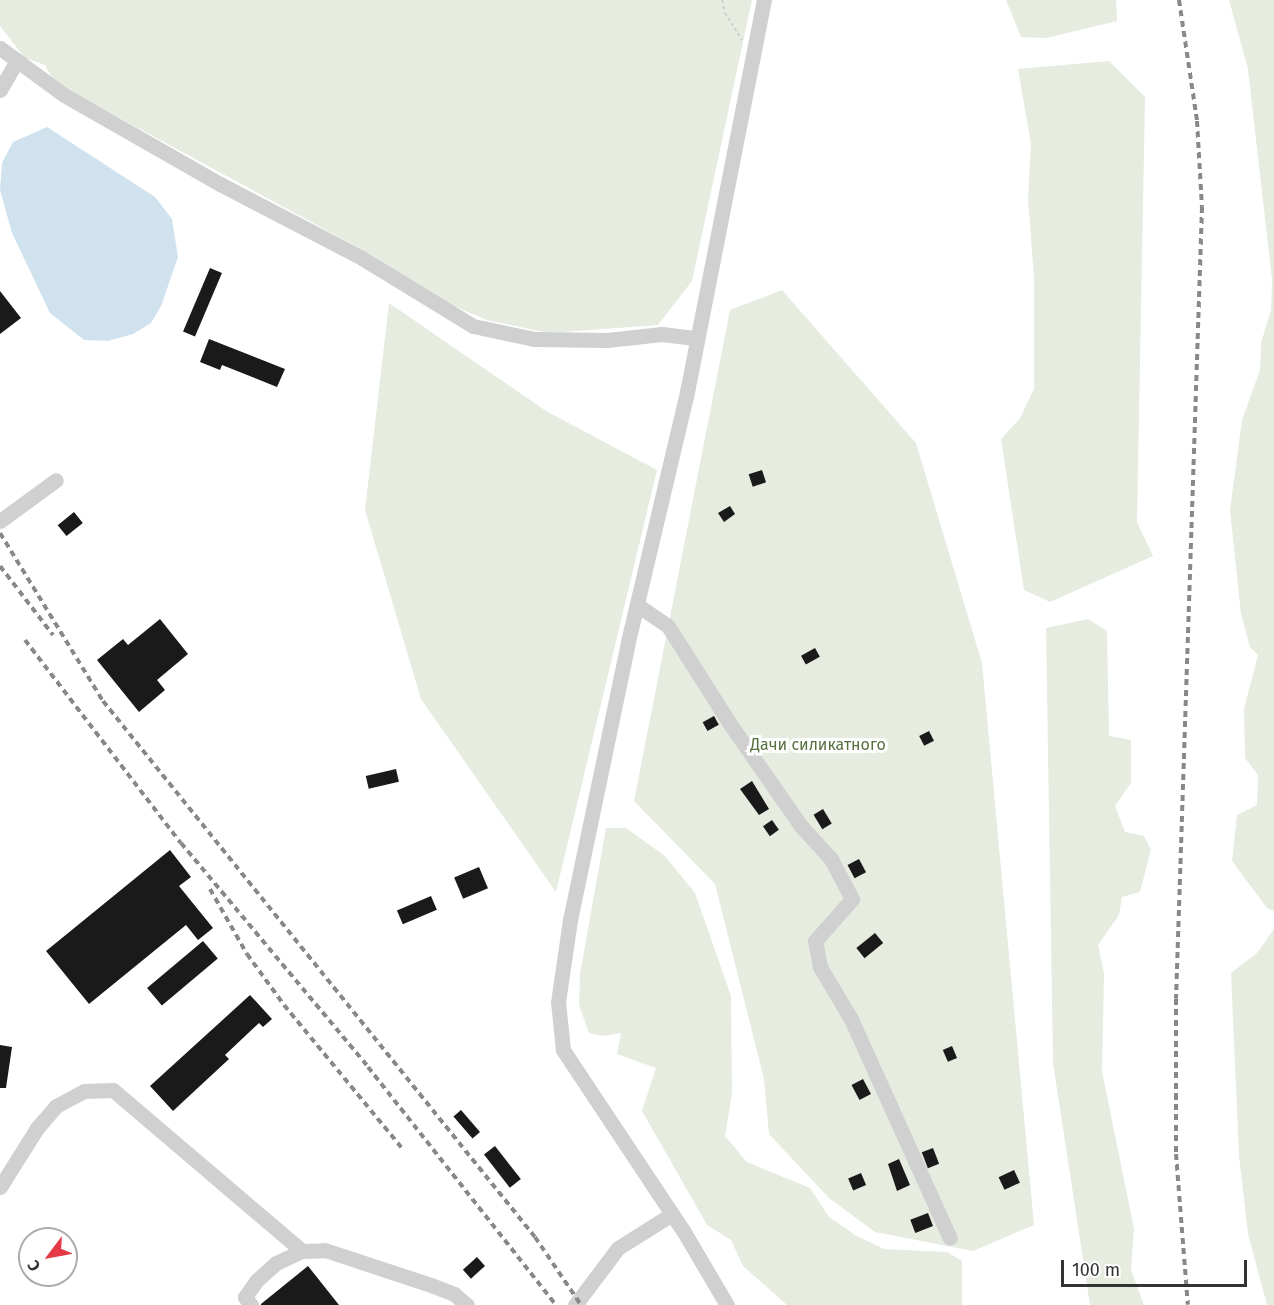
<!DOCTYPE html>
<meta charset="utf-8">
<style>
body{margin:0}
#map{position:relative;width:1274px;height:1305px;overflow:hidden;background:#fff;font-family:"Fira Sans",sans-serif}
div>[style]{position:absolute}
.green>*{inset:0;background:#e6ecdf}
.water>*{inset:0;background:#cfe2ee}
.building>*{inset:0;background:#1a1a1a;transform-origin:0 0}
.path>*{height:2px;margin-top:-1px;transform-origin:0;background:repeating-linear-gradient(90deg,#cdcdcd 0 3px,transparent 0 6px)}
.minor>*{height:15px;margin:-7.5px;padding:0 7.5px;transform-origin:7.5px;border-radius:7.5px;background:#d0d0d0}
.rail>*{height:4px;margin-top:-2px;transform-origin:0;background:repeating-linear-gradient(90deg,#888 0 6px,transparent 0 10.5px)}
span{translate:-50% -50%;white-space:nowrap;text-align:center;line-height:1.15;-webkit-text-stroke:6px #fff;paint-order:stroke}
.park-label{font-size:16px;color:#56703f}
.north{position:absolute;left:18px;top:1227px;width:60px;height:60px;box-sizing:border-box;background:#fff;border:2px solid #adadad;border-radius:50%;rotate:238deg;font-size:16px;font-weight:700;line-height:24px;text-align:center;color:#333}
.north::after{content:'';display:block;margin:auto;width:21px;height:27px;background:#e63946;clip-path:polygon(50% 0,100% 100%,50% 72%,0 100%)}
.scale{position:absolute;left:1061px;top:1260px;width:186px;height:27px;box-sizing:border-box;border:3px solid #333;border-top:0;padding-left:8px;font-size:18px;line-height:21px;white-space:nowrap;color:#333;-webkit-text-stroke:4px #fff;paint-order:stroke}
</style>
<div id="map">
<div class="green">
<i style="clip-path:polygon(0 0,752px 0,692px 281px,658px 325px,549px 333px,487px 320px,449px 304px,370px 254px,55px 83px,45px 65px,25px 58px,0 26px)"></i>
<i style="clip-path:polygon(1006px 0,1116px 0,1117px 21px,1046px 38px,1021px 37px)"></i>
<i style="clip-path:polygon(1229px 0,1274px 0,1274px 911px,1267px 908px,1232px 861px,1237px 815px,1257px 805px,1258px 775px,1245px 758px,1244px 709px,1258px 655px,1250px 647px,1241px 614px,1230px 510px,1242px 420px,1260px 370px,1261px 343px,1271px 310px,1272px 280px,1248px 69px)"></i>
<i style="clip-path:polygon(1109px 61px,1145px 97px,1137px 522px,1153px 556px,1050px 602px,1024px 590px,1001px 439px,1020px 418px,1034px 389px,1034px 277px,1028px 199px,1031px 144px,1018px 69px)"></i>
<i style="clip-path:polygon(782px 290px,916px 443px,982px 663px,1034px 1225px,973px 1251px,875px 1232px,829px 1198px,769px 1134px,764px 1079px,715px 884px,634px 801px,730px 310px)"></i>
<i style="clip-path:polygon(389px 303px,546px 411px,657px 470px,556px 892px,421px 699px,365px 510px)"></i>
<i style="clip-path:polygon(1088px 619px,1107px 631px,1109px 736px,1131px 740px,1131px 783px,1115px 806px,1125px 832px,1144px 836px,1151px 850px,1140px 892px,1122px 897px,1119px 915px,1098px 945px,1104px 973px,1102px 1071px,1134px 1229px,1131px 1270px,1144px 1305px,1090px 1305px,1053px 1063px,1046px 628px)"></i>
<i style="clip-path:polygon(606px 828px,626px 828px,647px 843px,665px 856px,695px 893px,731px 996px,732px 1093px,725px 1136px,747px 1162px,810px 1188px,829px 1217px,855px 1235px,884px 1249px,947px 1252px,962px 1261px,962px 1305px,787px 1305px,743px 1266px,731px 1240px,707px 1225px,642px 1111px,656px 1068px,617px 1054px,621px 1033px,603px 1036px,589px 1033px,579px 1005px,580px 974px)"></i>
<i style="clip-path:polygon(1274px 929px,1274px 1305px,1267px 1305px,1248px 1234px,1239px 1156px,1231px 973px,1257px 953px)"></i>
</div>
<div class="water">
<i style="clip-path:polygon(47px 127px,155px 197px,172px 219px,178px 257px,161px 306px,151px 323px,133px 334px,108px 341px,84px 340px,50px 313px,12px 233px,0 190px,2px 163px,13px 142px)"></i>
</div>
<div class="building">
<i style="left:210px;top:268px;width:13px;height:69px;rotate:23deg"></i>
<i style="clip-path:polygon(0 291px,21px 318px,0 334px)"></i>
<i style="clip-path:polygon(209px 339px,285px 369px,277px 387px,222px 365px,220px 370px,200px 362px)"></i>
<i style="left:762px;top:470px;width:13px;height:14px;rotate:72deg"></i>
<i style="clip-path:polygon(730px 506px,735px 514px,724px 522px,718px 513px)"></i>
<i style="left:74px;top:512px;width:14px;height:21px;rotate:51deg"></i>
<i style="clip-path:polygon(160px 619px,188px 654px,157px 680px,165px 690px,139px 712px,97px 660px,123px 639px,128px 645px)"></i>
<i style="left:815px;top:648px;width:10px;height:16px;rotate:61deg"></i>
<i style="left:714px;top:716px;width:10px;height:13px;rotate:61deg"></i>
<i style="left:929px;top:731px;width:11px;height:11px;rotate:63deg"></i>
<i style="left:396px;top:769px;width:13px;height:31px;rotate:77deg"></i>
<i style="clip-path:polygon(752px 781px,769px 809px,759px 815px,740px 789px)"></i>
<i style="left:823px;top:809px;width:17px;height:11px;rotate:59deg"></i>
<i style="left:772px;top:820px;width:12px;height:11px;rotate:55deg"></i>
<i style="clip-path:polygon(170px 850px,191px 877px,179px 886px,213px 928px,198px 940px,186px 925px,89px 1004px,46px 951px)"></i>
<i style="left:859px;top:859px;width:15px;height:13px;rotate:62deg"></i>
<i style="left:479px;top:867px;width:23px;height:27px;rotate:67deg"></i>
<i style="left:431px;top:896px;width:15px;height:37px;rotate:67deg"></i>
<i style="left:875px;top:933px;width:13px;height:24px;rotate:51deg"></i>
<i style="left:203px;top:941px;width:23px;height:73px;rotate:50deg"></i>
<i style="clip-path:polygon(250px 995px,272px 1019px,263px 1027px,259px 1023px,225px 1055px,229px 1059px,173px 1111px,150px 1086px)"></i>
<i style="clip-path:polygon(0 1045px,12px 1047px,6px 1088px,0 1088px)"></i>
<i style="left:952px;top:1046px;width:13px;height:10px;rotate:67deg"></i>
<i style="left:863px;top:1079px;width:17px;height:13px;rotate:62deg"></i>
<i style="left:461px;top:1110px;width:29px;height:10px;rotate:49deg"></i>
<i style="left:495px;top:1146px;width:42px;height:14px;rotate:52deg"></i>
<i style="left:933px;top:1148px;width:17px;height:12px;rotate:69deg"></i>
<i style="clip-path:polygon(899px 1159px,910px 1185px,897px 1191px,888px 1164px)"></i>
<i style="left:1014px;top:1170px;width:14px;height:17px;rotate:65deg"></i>
<i style="left:861px;top:1173px;width:13px;height:14px;rotate:67deg"></i>
<i style="left:928px;top:1213px;width:14px;height:19px;rotate:69deg"></i>
<i style="left:477px;top:1257px;width:12px;height:19px;rotate:48deg"></i>
<i style="clip-path:polygon(308px 1266px,339px 1305px,261px 1305px,261px 1304px)"></i>
</div>
<div class="path">
<i style="left:722px;top:0;width:13px;rotate:77deg"></i>
<i style="left:725px;top:13px;width:32px;rotate:58deg"></i>
</div>
<div class="minor">
<i style="left:0;top:48px;width:79px;rotate:36.3deg"></i>
<i style="left:64px;top:95px;width:180px;rotate:29.7deg"></i>
<i style="left:220px;top:184px;width:160px;rotate:27.5deg"></i>
<i style="left:362px;top:258px;width:130px;rotate:31.5deg"></i>
<i style="left:473px;top:326px;width:62px;rotate:12deg"></i>
<i style="left:534px;top:339px;width:73px;rotate:0.8deg"></i>
<i style="left:607px;top:340px;width:55px;rotate:-6.2deg"></i>
<i style="left:662px;top:334px;width:35px;rotate:7deg"></i>
<i style="left:0;top:90px;width:34px;rotate:-60deg"></i>
<i style="left:0;top:521px;width:69px;rotate:-36.2deg"></i>
<i style="left:637px;top:605px;width:37px;rotate:34deg"></i>
<i style="left:668px;top:626px;width:116px;rotate:57.7deg"></i>
<i style="left:730px;top:724px;width:124px;rotate:55.2deg"></i>
<i style="left:801px;top:826px;width:45px;rotate:47.7deg"></i>
<i style="left:831px;top:859px;width:45px;rotate:62.3deg"></i>
<i style="left:852px;top:899px;width:56px;rotate:131.4deg"></i>
<i style="left:815px;top:941px;width:26px;rotate:79deg"></i>
<i style="left:820px;top:967px;width:61px;rotate:59.2deg"></i>
<i style="left:851px;top:1019px;width:240px;rotate:65.7deg"></i>
<i style="left:0;top:1187px;width:70px;rotate:-57.9deg"></i>
<i style="left:37px;top:1128px;width:29px;rotate:-49deg"></i>
<i style="left:56px;top:1106px;width:32px;rotate:-28deg"></i>
<i style="left:84px;top:1091px;width:29px;rotate:-2deg"></i>
<i style="left:113px;top:1090px;width:248px;rotate:40.4deg"></i>
<i style="left:251px;top:1305px;width:10px;rotate:-127deg"></i>
<i style="left:245px;top:1297px;width:19px;rotate:-55deg"></i>
<i style="left:256px;top:1281px;width:27px;rotate:-42deg"></i>
<i style="left:276px;top:1263px;width:29px;rotate:-25deg"></i>
<i style="left:302px;top:1251px;width:23px;rotate:-2deg"></i>
<i style="left:325px;top:1250px;width:112px;rotate:18.3deg"></i>
<i style="left:431px;top:1285px;width:25px;rotate:21deg"></i>
<i style="left:454px;top:1294px;width:17px;rotate:40deg"></i>
<i style="left:575px;top:1305px;width:71px;rotate:-53deg"></i>
<i style="left:618px;top:1248px;width:64px;rotate:-32.2deg"></i>
<i style="left:727px;top:1305px;width:85px;rotate:-120.5deg"></i>
<i style="left:684px;top:1232px;width:219px;rotate:-123.6deg"></i>
<i style="left:563px;top:1050px;width:48px;rotate:-95.9deg"></i>
<i style="left:558px;top:1002px;width:83px;rotate:-81.7deg"></i>
<i style="left:570px;top:920px;width:297px;rotate:-78.2deg"></i>
<i style="left:631px;top:629px;width:238px;rotate:-76.7deg"></i>
<i style="left:686px;top:397px;width:405px;rotate:-78.9deg"></i>
</div>
<div class="rail">
<i style="left:1179px;top:0;width:122px;rotate:81.5deg"></i>
<i style="left:1197px;top:121px;width:86px;rotate:86.7deg"></i>
<i style="left:1202px;top:207px;width:792px;rotate:91.88deg"></i>
<i style="left:1176px;top:999px;width:155px;rotate:90deg"></i>
<i style="left:1176px;top:1154px;width:151px;rotate:85.5deg"></i>
<i style="left:0;top:533px;width:197px;rotate:58.5deg"></i>
<i style="left:103px;top:701px;width:688px;rotate:51.13deg"></i>
<i style="left:535px;top:1237px;width:82px;rotate:55.9deg"></i>
<i style="left:0;top:566px;width:87px;rotate:52.5deg"></i>
<i style="left:25px;top:640px;width:256px;rotate:52.5deg"></i>
<i style="left:181px;top:843px;width:292px;rotate:50.1deg"></i>
<i style="left:368px;top:1067px;width:303px;rotate:51.7deg"></i>
<i style="left:210px;top:889px;width:75px;rotate:60.4deg"></i>
<i style="left:247px;top:954px;width:63px;rotate:54deg"></i>
<i style="left:284px;top:1005px;width:185px;rotate:50.5deg"></i>
</div>
<div class="park-label">
<span style="left:818px;top:745px">Дачи силикатного</span>
</div>
<div class="north">С</div>
<div class="scale">100 m</div>
</div>
